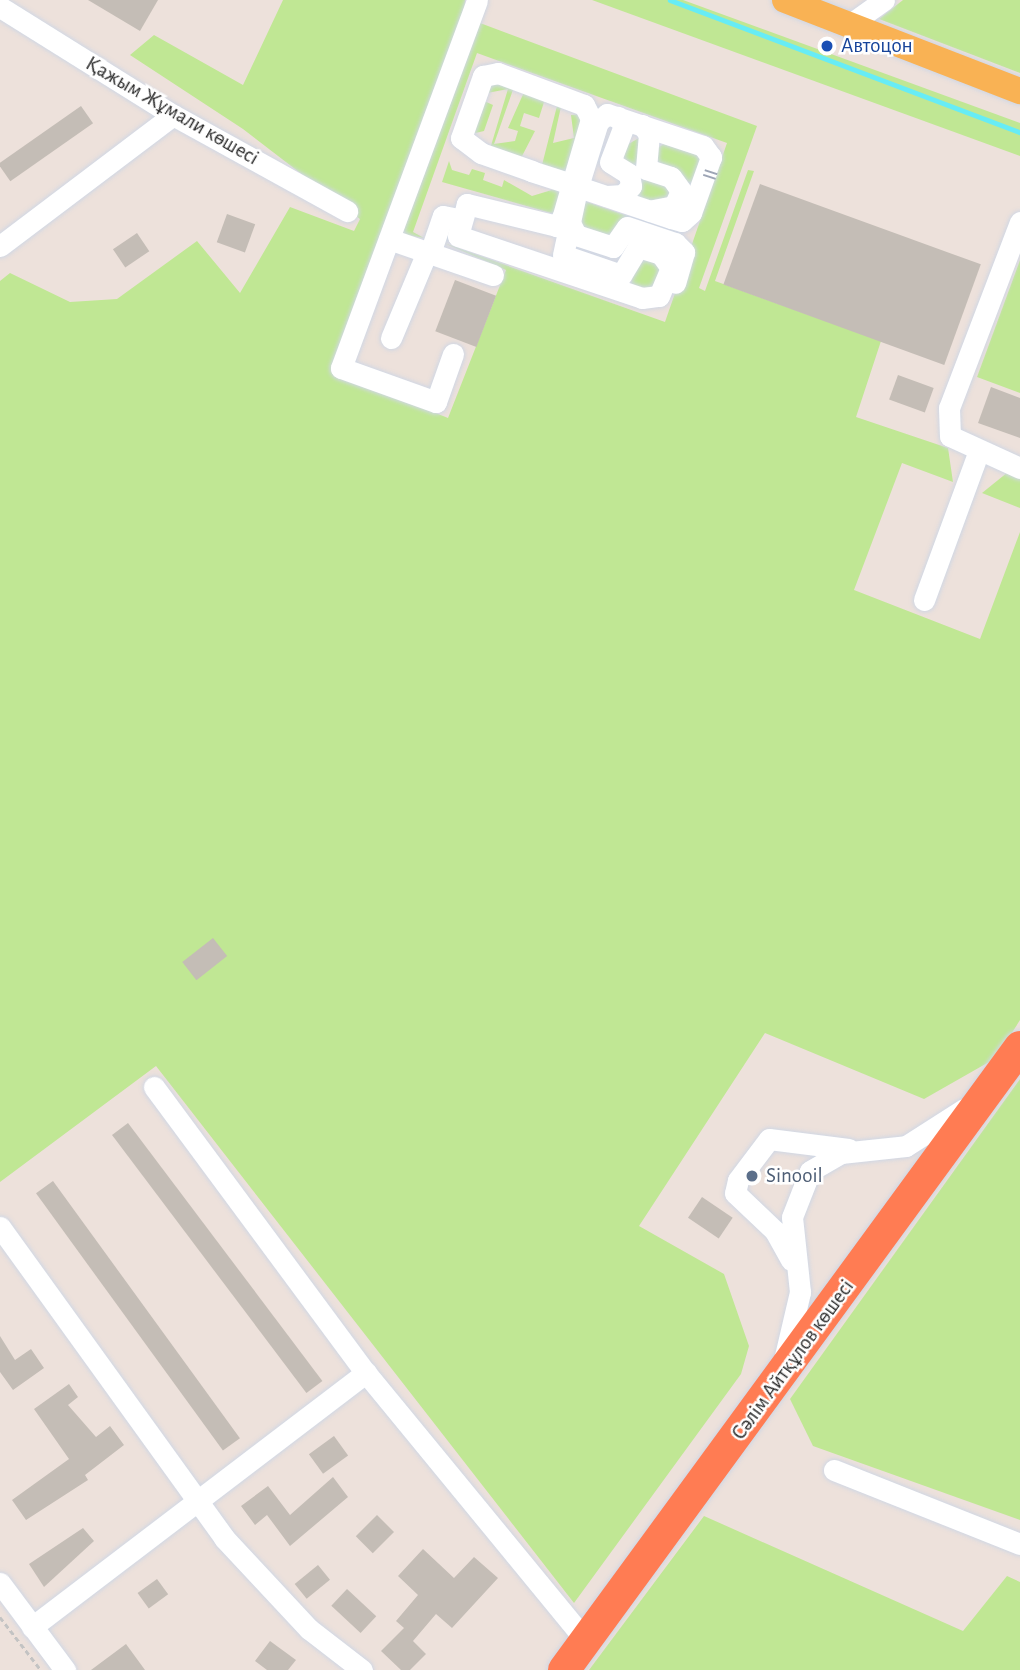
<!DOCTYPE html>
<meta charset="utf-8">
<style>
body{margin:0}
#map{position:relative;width:1020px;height:1670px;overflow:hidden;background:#ede1db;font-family:"Alegreya Sans",sans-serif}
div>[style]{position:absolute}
.green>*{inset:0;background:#c0e794;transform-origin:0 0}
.stream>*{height:4.5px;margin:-2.25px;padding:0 2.25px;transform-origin:2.25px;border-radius:2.25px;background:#67ecf5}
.building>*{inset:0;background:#c4bdb6;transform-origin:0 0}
.path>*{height:2.5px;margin-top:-1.25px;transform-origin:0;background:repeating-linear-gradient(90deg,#c3c3c3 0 5px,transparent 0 8.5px)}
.roads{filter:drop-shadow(0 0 2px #d0d7e4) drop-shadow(0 0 2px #d0d7e4)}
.minor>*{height:21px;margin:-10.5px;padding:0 10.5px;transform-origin:10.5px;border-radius:10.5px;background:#fff}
.major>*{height:26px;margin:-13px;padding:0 13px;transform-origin:13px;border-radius:13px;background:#f9b254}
.highway>*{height:32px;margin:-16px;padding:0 16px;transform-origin:16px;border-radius:16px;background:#ff7c53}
.rail>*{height:7px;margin-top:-3.5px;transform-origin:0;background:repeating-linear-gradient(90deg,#fff 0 13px,#9da5b5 0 26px);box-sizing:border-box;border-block:2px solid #9da5b5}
.dots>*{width:19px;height:19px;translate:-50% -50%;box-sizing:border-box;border:4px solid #fff;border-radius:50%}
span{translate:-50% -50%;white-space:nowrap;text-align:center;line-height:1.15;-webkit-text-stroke:5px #fff;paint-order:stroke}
.transit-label{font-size:21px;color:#164399}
.left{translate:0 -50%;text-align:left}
.street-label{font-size:21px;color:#2a2a2a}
.service-label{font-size:21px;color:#4e5e75}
</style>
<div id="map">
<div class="green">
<i style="clip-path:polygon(283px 0,465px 0,464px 16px,332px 371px,448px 418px,506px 270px,444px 243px,665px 322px,727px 143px,477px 53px,413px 232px,424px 238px,402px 234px,480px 23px,757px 126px,699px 288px,705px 291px,748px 170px,754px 171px,715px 281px,881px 341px,856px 417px,948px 448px,953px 482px,902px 463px,854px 590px,980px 639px,1020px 532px,1020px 1020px,996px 1058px,924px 1099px,765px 1033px,639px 1226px,724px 1274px,749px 1346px,741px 1374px,574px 1603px,156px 1066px,0 1182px,0 281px,10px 273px,70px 302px,117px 299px,197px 241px,240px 293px,290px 207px,354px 231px,360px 219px,243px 129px,130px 55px,154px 35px,243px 85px)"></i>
<i style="clip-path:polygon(592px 0,683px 0,1020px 123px,1020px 156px)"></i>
<i style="clip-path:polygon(903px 0,1020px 0,1020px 73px,879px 19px)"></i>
<i style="clip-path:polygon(492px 77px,515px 84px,494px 144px,515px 141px,518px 131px,508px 128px,525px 90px,562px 102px,553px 143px,574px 138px,571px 115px,585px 114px,570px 174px,542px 165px,557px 106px,544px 102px,539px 118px,524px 113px,520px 126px,535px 131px,520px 160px,490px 149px,508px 89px,487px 93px,484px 101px,493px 105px,484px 131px,471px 134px,484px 83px)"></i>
<i style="clip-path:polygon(639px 138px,676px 188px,660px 206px,633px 200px,618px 150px)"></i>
<i style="clip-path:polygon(667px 142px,703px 153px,683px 206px,651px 152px)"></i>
<i style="clip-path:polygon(449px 161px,452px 170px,469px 175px,472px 169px,485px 173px,483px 180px,502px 187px,504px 180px,532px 196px,555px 189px,561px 193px,558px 215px,442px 182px)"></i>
<i style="clip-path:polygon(584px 201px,669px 230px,672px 233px,614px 238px,580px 230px,574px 216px)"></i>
<i style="left:638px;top:257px;width:27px;height:29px;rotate:15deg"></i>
<i style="clip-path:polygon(1020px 260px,1020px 393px,977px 377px)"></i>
<i style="clip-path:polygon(1008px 472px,1020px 477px,1020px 508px,982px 493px)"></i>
<i style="clip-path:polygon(1020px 1079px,1020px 1520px,813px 1446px,790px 1399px)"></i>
<i style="clip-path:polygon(704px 1516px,963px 1631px,1007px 1576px,1020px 1582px,1020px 1670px,589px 1670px)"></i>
</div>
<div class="stream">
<i style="left:670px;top:0;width:374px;rotate:20.7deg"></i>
</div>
<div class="building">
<i style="clip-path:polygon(88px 0,158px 0,140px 31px)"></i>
<i style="left:81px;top:106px;width:21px;height:101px;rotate:55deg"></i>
<i style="left:760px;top:184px;width:235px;height:107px;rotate:20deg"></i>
<i style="left:227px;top:214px;width:30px;height:30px;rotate:20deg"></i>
<i style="left:137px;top:233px;width:22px;height:29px;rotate:56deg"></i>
<i style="left:455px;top:280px;width:44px;height:55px;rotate:21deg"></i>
<i style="left:898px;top:375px;width:38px;height:26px;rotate:20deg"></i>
<i style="clip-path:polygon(991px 387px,1020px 398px,1020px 438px,978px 423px)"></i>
<i style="left:213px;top:938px;width:23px;height:39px;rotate:52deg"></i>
<i style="left:128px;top:1123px;width:323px;height:20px;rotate:53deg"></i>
<i style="left:53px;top:1181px;width:318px;height:21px;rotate:54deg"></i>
<i style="left:702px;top:1197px;width:37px;height:25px;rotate:34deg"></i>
<i style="clip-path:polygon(0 1336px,15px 1360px,31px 1349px,44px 1368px,13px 1390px,0 1372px)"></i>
<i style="clip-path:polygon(69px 1384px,78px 1397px,68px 1405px,96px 1437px,110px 1426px,124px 1445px,85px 1475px,88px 1480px,26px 1520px,12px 1500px,69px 1459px,34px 1409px)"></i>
<i style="left:334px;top:1436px;width:24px;height:31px;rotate:54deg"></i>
<i style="clip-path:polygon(333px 1477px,348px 1497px,290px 1546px,267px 1515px,255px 1525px,241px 1506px,268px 1486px,290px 1515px)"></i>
<i style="left:377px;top:1515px;width:24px;height:30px;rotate:45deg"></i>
<i style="clip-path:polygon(83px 1528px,94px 1541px,44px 1587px,29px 1564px)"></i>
<i style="clip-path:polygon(423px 1549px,454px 1578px,474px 1557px,498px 1578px,452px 1628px,436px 1614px,413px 1641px,426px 1654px,410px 1670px,401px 1670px,381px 1651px,404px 1628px,396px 1621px,418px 1595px,398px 1576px)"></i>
<i style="left:318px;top:1565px;width:19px;height:30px;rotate:51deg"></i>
<i style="left:157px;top:1579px;width:19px;height:24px;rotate:54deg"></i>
<i style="left:347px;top:1589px;width:40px;height:23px;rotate:43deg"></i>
<i style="clip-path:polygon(270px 1641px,296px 1660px,288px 1670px,267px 1670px,255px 1661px)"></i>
<i style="clip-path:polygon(126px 1644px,145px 1670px,91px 1670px)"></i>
</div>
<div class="path">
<i style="left:0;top:1617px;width:67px;rotate:52.3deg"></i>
</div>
<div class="roads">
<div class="minor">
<i style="left:0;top:7px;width:204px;rotate:32deg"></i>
<i style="left:173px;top:115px;width:199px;rotate:28.9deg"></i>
<i style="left:849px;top:25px;width:43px;rotate:-35.5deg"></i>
<i style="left:642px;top:125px;width:11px;rotate:52deg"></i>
<i style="left:649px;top:134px;width:35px;rotate:95deg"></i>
<i style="left:646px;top:169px;width:26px;rotate:18deg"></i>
<i style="left:671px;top:177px;width:17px;rotate:54deg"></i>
<i style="left:681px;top:191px;width:17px;rotate:115deg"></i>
<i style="left:674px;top:206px;width:25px;rotate:169deg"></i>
<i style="left:576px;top:194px;width:9px;rotate:-69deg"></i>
<i style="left:579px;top:186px;width:6px;rotate:-81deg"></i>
<i style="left:580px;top:180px;width:61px;rotate:-72.8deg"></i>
<i style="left:598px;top:122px;width:12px;rotate:-42deg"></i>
<i style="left:607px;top:114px;width:101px;rotate:18.4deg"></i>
<i style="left:703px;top:146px;width:14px;rotate:54deg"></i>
<i style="left:711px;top:157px;width:59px;rotate:109.7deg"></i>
<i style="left:691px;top:213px;width:12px;rotate:138deg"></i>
<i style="left:682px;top:221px;width:11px;rotate:-165deg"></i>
<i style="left:671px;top:218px;width:91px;rotate:-161.4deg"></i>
<i style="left:585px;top:189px;width:7px;rotate:-153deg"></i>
<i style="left:579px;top:186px;width:15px;rotate:-164deg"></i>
<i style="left:565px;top:182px;width:35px;rotate:-162deg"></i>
<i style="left:532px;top:171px;width:54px;rotate:-160.6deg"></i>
<i style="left:481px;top:153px;width:25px;rotate:-143deg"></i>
<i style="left:461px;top:138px;width:66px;rotate:-70.5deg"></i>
<i style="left:483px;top:76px;width:15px;rotate:-11deg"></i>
<i style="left:498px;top:73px;width:92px;rotate:20.4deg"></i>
<i style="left:584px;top:105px;width:16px;rotate:63deg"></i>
<i style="left:591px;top:119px;width:68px;rotate:106.3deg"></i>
<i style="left:572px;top:184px;width:33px;rotate:106deg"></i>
<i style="left:563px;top:216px;width:12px;rotate:121deg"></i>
<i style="left:557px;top:226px;width:93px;rotate:-166.3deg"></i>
<i style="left:467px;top:204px;width:33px;rotate:106deg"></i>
<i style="left:458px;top:236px;width:194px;rotate:18.6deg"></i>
<i style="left:642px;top:298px;width:17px;rotate:-7deg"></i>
<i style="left:659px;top:296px;width:30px;rotate:-67deg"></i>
<i style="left:671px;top:268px;width:17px;rotate:-126deg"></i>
<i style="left:661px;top:254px;width:24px;rotate:-163deg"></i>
<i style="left:638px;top:247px;width:33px;rotate:121deg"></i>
<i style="left:621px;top:275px;width:61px;rotate:-161deg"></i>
<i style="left:563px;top:255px;width:62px;rotate:-78deg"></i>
<i style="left:607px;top:196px;width:16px;rotate:-4deg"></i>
<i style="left:623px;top:195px;width:12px;rotate:-48deg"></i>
<i style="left:631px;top:186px;width:12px;rotate:-99deg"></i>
<i style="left:629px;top:174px;width:22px;rotate:-148deg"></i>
<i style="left:610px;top:162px;width:39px;rotate:-69deg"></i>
<i style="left:624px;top:126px;width:11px;rotate:-124deg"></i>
<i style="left:569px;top:221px;width:16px;rotate:63deg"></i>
<i style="left:576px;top:235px;width:39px;rotate:18deg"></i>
<i style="left:613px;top:247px;width:24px;rotate:-55deg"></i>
<i style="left:627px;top:227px;width:51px;rotate:18.4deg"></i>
<i style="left:675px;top:243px;width:13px;rotate:45deg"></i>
<i style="left:684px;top:252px;width:32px;rotate:106deg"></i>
<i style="left:1020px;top:222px;width:199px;rotate:110.9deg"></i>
<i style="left:949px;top:408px;width:28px;rotate:88deg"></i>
<i style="left:950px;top:436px;width:77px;rotate:24.6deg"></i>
<i style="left:389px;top:239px;width:110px;rotate:19.1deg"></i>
<i style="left:0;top:246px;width:217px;rotate:-37.1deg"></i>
<i style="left:430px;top:253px;width:39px;rotate:-71deg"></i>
<i style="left:443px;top:216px;width:16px;rotate:11deg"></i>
<i style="left:391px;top:338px;width:93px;rotate:-67.3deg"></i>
<i style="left:453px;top:354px;width:51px;rotate:109.5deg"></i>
<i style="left:436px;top:402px;width:101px;rotate:-160.3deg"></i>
<i style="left:341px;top:368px;width:392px;rotate:-69.7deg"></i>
<i style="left:924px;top:600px;width:157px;rotate:-69.8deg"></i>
<i style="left:154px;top:1087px;width:356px;rotate:53.5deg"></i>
<i style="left:366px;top:1373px;width:347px;rotate:50.6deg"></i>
<i style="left:0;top:1227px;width:383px;rotate:54.2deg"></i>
<i style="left:224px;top:1538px;width:125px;rotate:47deg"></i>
<i style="left:309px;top:1629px;width:67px;rotate:37.7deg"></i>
<i style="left:791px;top:1260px;width:33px;rotate:-119deg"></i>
<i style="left:775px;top:1231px;width:55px;rotate:-136.5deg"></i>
<i style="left:735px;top:1193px;width:13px;rotate:-77deg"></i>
<i style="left:738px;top:1180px;width:51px;rotate:-52.9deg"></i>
<i style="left:769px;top:1139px;width:80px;rotate:7.2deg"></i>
<i style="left:785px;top:1356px;width:66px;rotate:-76.8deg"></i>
<i style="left:800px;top:1292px;width:75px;rotate:-96.1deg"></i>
<i style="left:792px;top:1217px;width:49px;rotate:-68.6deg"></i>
<i style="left:810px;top:1171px;width:36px;rotate:-30deg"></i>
<i style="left:841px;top:1153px;width:65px;rotate:-6.1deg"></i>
<i style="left:906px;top:1146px;width:69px;rotate:-32.5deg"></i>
<i style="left:834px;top:1470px;width:200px;rotate:21.7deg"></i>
<i style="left:0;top:1583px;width:109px;rotate:53.2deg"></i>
<i style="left:32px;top:1627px;width:420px;rotate:-37.3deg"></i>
</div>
<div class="major">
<i style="left:785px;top:0;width:252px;rotate:21.2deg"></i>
</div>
<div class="highway">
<i style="left:564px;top:1670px;width:772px;rotate:-53.8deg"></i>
</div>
</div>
<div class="rail">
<i style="left:704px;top:172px;width:13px;rotate:18deg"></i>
</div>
<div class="dots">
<i style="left:827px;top:46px;background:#1a4fb4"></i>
<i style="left:752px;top:1176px;background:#5c6f8a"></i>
</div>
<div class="transit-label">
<span class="left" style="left:841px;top:46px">Автоцон</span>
</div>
<div class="street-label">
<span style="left:172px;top:111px;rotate:30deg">Қажым Жұмали көшесі</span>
<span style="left:793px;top:1360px;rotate:-54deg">Сәлім Айтқұлов көшесі</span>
</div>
<div class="service-label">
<span class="left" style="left:766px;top:1176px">Sinooil</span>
</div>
</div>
